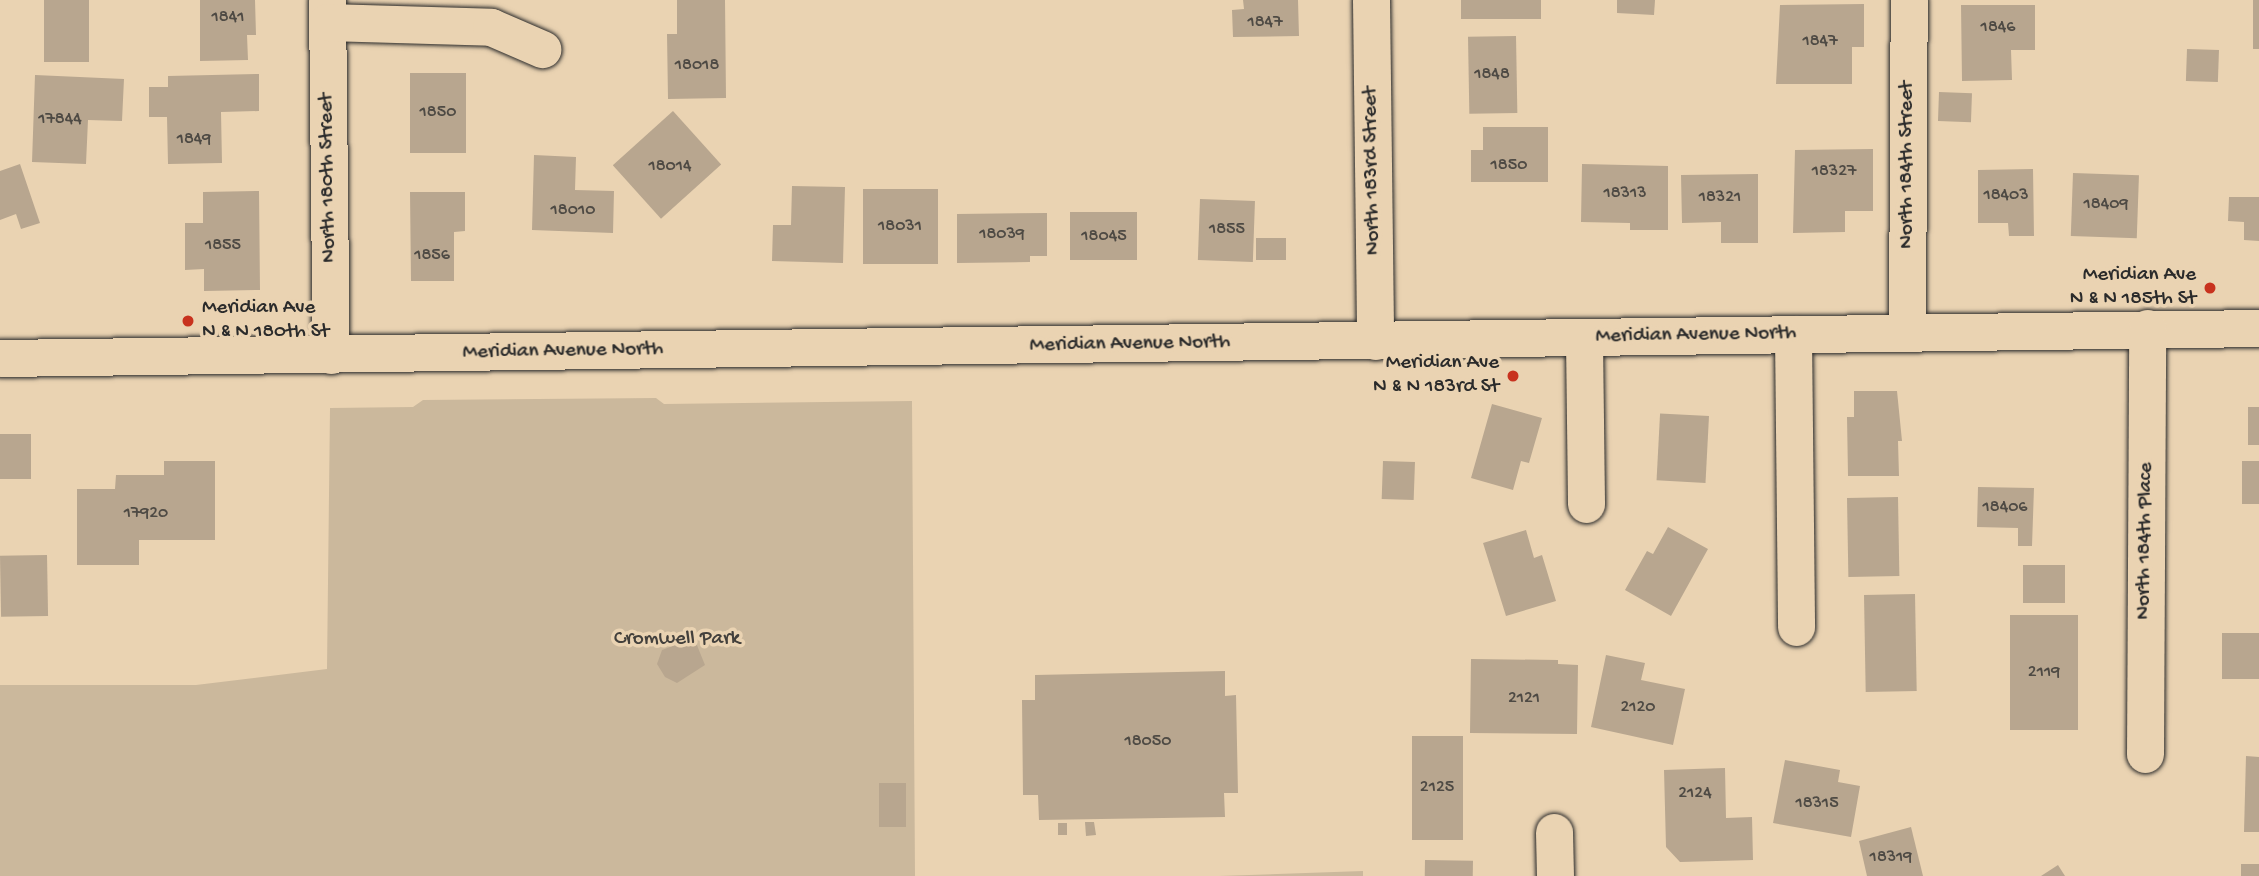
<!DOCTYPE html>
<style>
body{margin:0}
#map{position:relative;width:2259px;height:876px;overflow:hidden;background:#ead3b2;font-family:"Gochi Hand",sans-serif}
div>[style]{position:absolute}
.green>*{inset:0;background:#cbb89c}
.building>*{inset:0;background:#b8a68f;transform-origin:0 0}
.roads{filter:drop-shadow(0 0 2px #2b2b2b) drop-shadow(0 0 2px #2b2b2b)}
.minor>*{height:37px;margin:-18.5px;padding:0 18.5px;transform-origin:18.5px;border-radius:18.5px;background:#ead3b2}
.dots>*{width:19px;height:19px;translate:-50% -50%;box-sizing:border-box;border:4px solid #ead3b2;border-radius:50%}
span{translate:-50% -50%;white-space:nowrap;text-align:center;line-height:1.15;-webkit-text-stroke:7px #ead3b2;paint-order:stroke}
.number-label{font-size:18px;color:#4e4a44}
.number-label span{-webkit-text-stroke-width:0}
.street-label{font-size:21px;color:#2b2b2b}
.poi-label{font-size:21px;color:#2b2b2b}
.right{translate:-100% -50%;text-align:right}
.left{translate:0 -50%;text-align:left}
.park-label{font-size:21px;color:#43403c}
</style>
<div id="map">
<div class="green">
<i style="clip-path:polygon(656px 398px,664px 404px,912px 401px,915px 876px,0 876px,0 685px,196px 685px,327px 669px,330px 408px,413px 407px,423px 400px)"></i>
<i style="clip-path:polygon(1363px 871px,1363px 876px,1219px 876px)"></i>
</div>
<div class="building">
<i style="left:44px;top:0;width:45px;height:62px"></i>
<i style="clip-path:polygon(200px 0,255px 0,256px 35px,247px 35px,248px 60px,200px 61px)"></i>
<i style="clip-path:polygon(677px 0,725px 0,726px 98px,668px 99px,667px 34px,677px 34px)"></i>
<i style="clip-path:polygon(1243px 0,1298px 0,1299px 36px,1233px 37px,1232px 10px,1244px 9px)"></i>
<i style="left:1461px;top:0;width:80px;height:19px"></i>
<i style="clip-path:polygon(1617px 0,1655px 0,1654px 15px,1617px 13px)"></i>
<i style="left:2253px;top:0;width:6px;height:49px"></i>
<i style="clip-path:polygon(1864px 4px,1864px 47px,1852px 47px,1852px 84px,1776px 84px,1780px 5px)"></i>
<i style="clip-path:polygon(1961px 5px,2035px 5px,2035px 50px,2011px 50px,2012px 80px,1962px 81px)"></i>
<i style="left:1516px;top:36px;width:77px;height:48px;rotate:89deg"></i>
<i style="left:2187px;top:49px;width:32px;height:32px;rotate:2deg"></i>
<i style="left:410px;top:73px;width:56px;height:80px"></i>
<i style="clip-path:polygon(259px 74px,259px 111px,221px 112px,222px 163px,168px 164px,167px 117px,149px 117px,149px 87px,168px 87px,168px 76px)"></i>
<i style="clip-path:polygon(35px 75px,124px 79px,122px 121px,88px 120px,86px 164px,32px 162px)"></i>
<i style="left:1939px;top:92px;width:33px;height:29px;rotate:2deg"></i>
<i style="left:673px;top:111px;width:72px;height:81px;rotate:48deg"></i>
<i style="clip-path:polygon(1483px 127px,1548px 127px,1548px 182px,1471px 182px,1471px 150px,1483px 150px)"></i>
<i style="clip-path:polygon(1873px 149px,1873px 211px,1845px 211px,1845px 232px,1793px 233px,1795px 150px)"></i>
<i style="clip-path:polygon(534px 155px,576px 157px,575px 190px,614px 191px,613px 233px,532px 230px)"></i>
<i style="clip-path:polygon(20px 164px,40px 223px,21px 229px,16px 214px,0 220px,0 171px)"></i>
<i style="clip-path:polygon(1582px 164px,1668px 166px,1668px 230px,1630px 230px,1630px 223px,1581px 222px)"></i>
<i style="clip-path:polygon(2033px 169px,2034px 236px,2009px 236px,2008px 223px,1978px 223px,1978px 170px)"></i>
<i style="left:2073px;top:173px;width:66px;height:63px;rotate:2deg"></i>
<i style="clip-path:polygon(1758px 174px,1758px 243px,1721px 243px,1721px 222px,1682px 223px,1681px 175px)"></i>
<i style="clip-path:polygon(792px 186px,845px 187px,843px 263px,772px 261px,773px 225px,791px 225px)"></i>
<i style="left:863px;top:189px;width:75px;height:75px"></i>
<i style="clip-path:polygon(259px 191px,260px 290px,204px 291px,204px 269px,185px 270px,185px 223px,203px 223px,203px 192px)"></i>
<i style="clip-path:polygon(410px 192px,465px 192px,465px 231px,454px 232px,454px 281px,411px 281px)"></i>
<i style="clip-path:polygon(2229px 197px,2259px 197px,2259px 241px,2244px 240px,2244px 222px,2228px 221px)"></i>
<i style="left:1200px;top:199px;width:55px;height:61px;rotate:2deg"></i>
<i style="left:1137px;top:212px;width:48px;height:67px;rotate:90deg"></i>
<i style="clip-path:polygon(1047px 213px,1047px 256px,1030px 256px,1030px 262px,957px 263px,957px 214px)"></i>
<i style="left:1256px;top:238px;width:30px;height:22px"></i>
<i style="clip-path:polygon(1854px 391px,1897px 391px,1902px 441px,1898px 441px,1899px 476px,1848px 476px,1847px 417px,1854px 417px)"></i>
<i style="clip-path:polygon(1492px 404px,1542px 418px,1529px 463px,1521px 461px,1513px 490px,1471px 478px)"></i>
<i style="left:2248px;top:407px;width:11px;height:38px"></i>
<i style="left:1709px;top:416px;width:67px;height:49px;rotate:93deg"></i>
<i style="left:0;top:434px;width:31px;height:45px"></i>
<i style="clip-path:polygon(164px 461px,215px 461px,215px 540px,139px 540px,139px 565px,77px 565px,77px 489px,115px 489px,116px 475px,164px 475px)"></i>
<i style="left:1383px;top:461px;width:32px;height:38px;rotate:2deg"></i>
<i style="left:2242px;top:461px;width:17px;height:43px"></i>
<i style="clip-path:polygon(1978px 487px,2034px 488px,2032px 546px,2018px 546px,2018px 528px,1977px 527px)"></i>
<i style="left:1898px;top:497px;width:79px;height:51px;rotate:89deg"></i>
<i style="clip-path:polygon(1668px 527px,1708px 549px,1671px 616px,1625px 590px,1647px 551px,1653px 554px)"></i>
<i style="clip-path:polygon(1526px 530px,1534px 558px,1542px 555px,1556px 601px,1506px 616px,1483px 543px)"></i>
<i style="left:47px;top:555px;width:61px;height:47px;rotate:89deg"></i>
<i style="left:2023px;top:565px;width:42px;height:38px"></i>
<i style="left:1915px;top:594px;width:97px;height:51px;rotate:89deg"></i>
<i style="left:2078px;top:615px;width:115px;height:68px;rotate:90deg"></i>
<i style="left:2222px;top:633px;width:37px;height:46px"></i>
<i style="clip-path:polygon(694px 638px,705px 665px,677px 683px,665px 677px,657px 664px,662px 650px)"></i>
<i style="clip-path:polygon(1606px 655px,1645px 663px,1641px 680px,1685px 689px,1673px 745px,1591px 727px)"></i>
<i style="clip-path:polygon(1471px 659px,1558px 660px,1558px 664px,1578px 665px,1577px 734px,1470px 733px)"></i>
<i style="clip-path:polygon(1225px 671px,1225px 696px,1236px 695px,1238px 793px,1224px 793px,1225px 817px,1039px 820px,1038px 795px,1023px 795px,1022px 700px,1035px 700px,1035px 675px)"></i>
<i style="left:1412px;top:736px;width:51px;height:104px"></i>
<i style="clip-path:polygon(2246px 756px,2259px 757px,2259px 832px,2244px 832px)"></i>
<i style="clip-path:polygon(1785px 760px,1840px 770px,1838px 782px,1860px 786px,1851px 837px,1773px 823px)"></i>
<i style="clip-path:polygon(1725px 768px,1726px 818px,1752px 817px,1753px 860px,1680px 862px,1666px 847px,1664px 770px)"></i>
<i style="left:879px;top:783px;width:27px;height:44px"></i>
<i style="clip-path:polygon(1085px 822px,1094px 822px,1096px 835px,1086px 836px)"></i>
<i style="left:1058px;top:823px;width:9px;height:12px"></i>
<i style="clip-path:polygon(1911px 827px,1923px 876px,1867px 876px,1859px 841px)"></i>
<i style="left:1425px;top:860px;width:48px;height:16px;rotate:1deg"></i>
<i style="left:2241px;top:864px;width:18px;height:12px"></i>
<i style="clip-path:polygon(2058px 865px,2065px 876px,2041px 876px)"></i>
</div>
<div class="roads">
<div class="minor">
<i style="left:327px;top:0;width:355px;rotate:89.4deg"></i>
<i style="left:1371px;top:0;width:341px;rotate:89.3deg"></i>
<i style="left:327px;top:22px;width:164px;rotate:1.7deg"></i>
<i style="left:491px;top:27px;width:56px;rotate:23.3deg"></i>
<i style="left:1907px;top:331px;width:331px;rotate:-89.7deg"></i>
<i style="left:1793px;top:334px;width:293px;rotate:89.4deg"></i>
<i style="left:1584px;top:339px;width:165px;rotate:89.3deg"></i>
<i style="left:0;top:358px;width:2259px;rotate:-0.76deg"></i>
<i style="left:2145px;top:754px;width:426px;rotate:-89.7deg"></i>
<i style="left:1554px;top:832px;width:44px;rotate:88.7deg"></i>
</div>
</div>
<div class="dots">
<i style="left:2210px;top:288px;background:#c8321e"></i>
<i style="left:188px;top:321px;background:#c8321e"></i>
<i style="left:1513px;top:376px;background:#c8321e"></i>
</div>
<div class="number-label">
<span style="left:228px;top:18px">1841</span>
<span style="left:1265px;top:23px">1847</span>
<span style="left:1998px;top:28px">1846</span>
<span style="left:1820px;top:42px">1847</span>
<span style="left:697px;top:66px">18018</span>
<span style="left:1492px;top:75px">1848</span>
<span style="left:438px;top:113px">1850</span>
<span style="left:60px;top:120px">17844</span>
<span style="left:194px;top:140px">1849</span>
<span style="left:1509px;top:166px">1850</span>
<span style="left:670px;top:167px">18014</span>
<span style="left:1834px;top:172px">18327</span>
<span style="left:1625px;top:194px">18313</span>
<span style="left:2006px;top:196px">18403</span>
<span style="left:1720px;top:198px">18321</span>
<span style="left:2106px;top:205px">18409</span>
<span style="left:573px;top:211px">18010</span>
<span style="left:900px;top:227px">18031</span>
<span style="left:1227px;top:230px">1855</span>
<span style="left:1002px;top:235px">18039</span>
<span style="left:1104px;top:237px">18045</span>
<span style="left:223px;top:246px">1855</span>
<span style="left:432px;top:256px">1856</span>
<span style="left:2005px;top:508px">18406</span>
<span style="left:146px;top:514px">17920</span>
<span style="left:2044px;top:673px">2119</span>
<span style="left:1524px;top:699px">2121</span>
<span style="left:1638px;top:708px">2120</span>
<span style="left:1148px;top:742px">18050</span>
<span style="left:1437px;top:788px">2125</span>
<span style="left:1695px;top:794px">2124</span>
<span style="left:1817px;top:804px">18315</span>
<span style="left:1891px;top:858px">18319</span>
</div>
<div class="street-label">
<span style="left:1908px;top:165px;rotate:-90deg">North 184th Street</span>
<span style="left:1373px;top:171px;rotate:-91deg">North 183rd Street</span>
<span style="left:329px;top:178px;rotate:-91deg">North 180th Street</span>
<span style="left:1696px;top:336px;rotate:-1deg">Meridian Avenue North</span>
<span style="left:1130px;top:345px;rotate:-1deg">Meridian Avenue North</span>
<span style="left:563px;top:352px;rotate:-1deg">Meridian Avenue North</span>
<span style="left:2146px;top:541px;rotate:-89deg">North 184th Place</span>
</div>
<div class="poi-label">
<span class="right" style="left:2196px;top:288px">Meridian Ave<br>N &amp; N 185th St</span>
<span class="left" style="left:202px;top:321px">Meridian Ave<br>N &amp; N 180th St</span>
<span class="right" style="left:1499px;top:376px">Meridian Ave<br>N &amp; N 183rd St</span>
</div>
<div class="park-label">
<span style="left:677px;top:640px">Cromwell Park</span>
</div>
</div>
